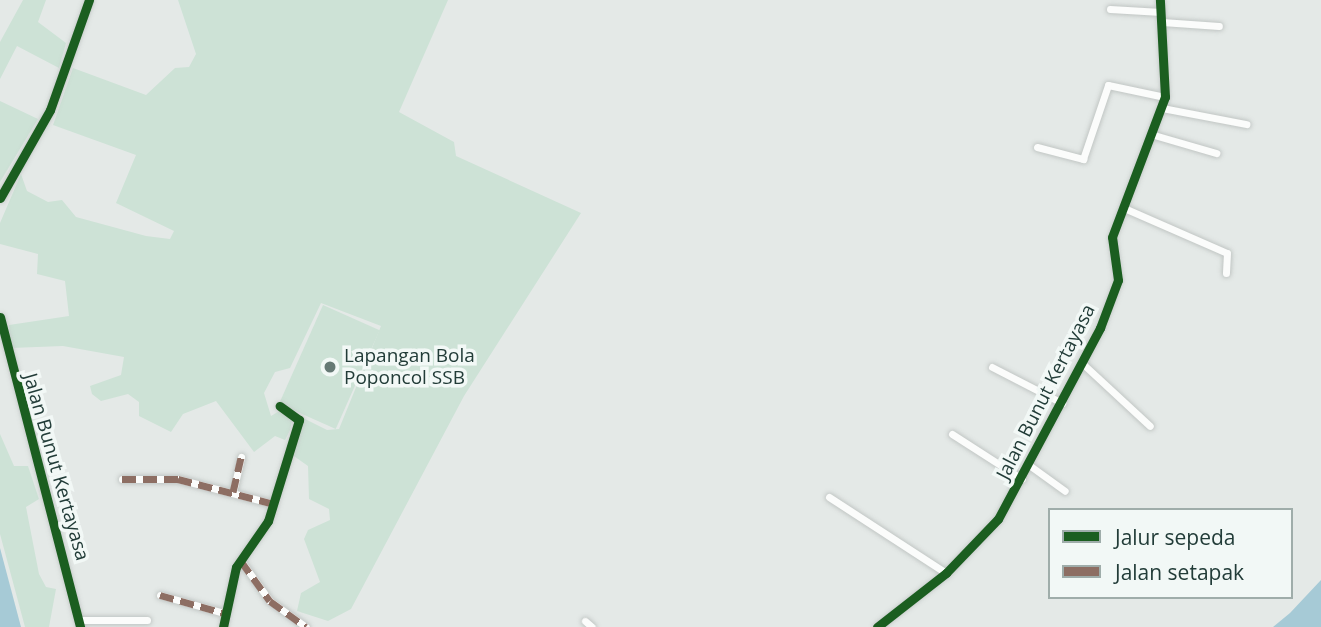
<!DOCTYPE html>
<style>
body{margin:0}
#map{position:relative;width:1321px;height:627px;overflow:hidden;background:#e4e9e7;font-family:"Open Sans",sans-serif}
div>[style]{position:absolute}
.green>*{inset:0;background:#cde2d6;transform-origin:0 0}
.water>*{inset:0;background:#a6cad6}
.roads{filter:drop-shadow(0 0 2px #c1c6c4) drop-shadow(0 0 2px #c1c6c4)}
.street>*{height:7px;margin:-3.5px;padding:0 3.5px;transform-origin:3.5px;border-radius:3.5px;background:#fbfcfb}
.quiet>*{height:7px;margin-top:-3.5px;transform-origin:0;background:repeating-linear-gradient(90deg,#8d6e63 0 14px,transparent 0 21px)}
.cycleway>*{height:9px;margin:-4.5px;padding:0 4.5px;transform-origin:4.5px;border-radius:4.5px;background:#1b5e20}
.dots>*{width:19px;height:19px;translate:-50% -50%;box-sizing:border-box;border:4px solid #f2f8f6;border-radius:50%}
span{translate:-50% -50%;white-space:nowrap;text-align:center;line-height:1.15;-webkit-text-stroke:7px #f2f8f6;paint-order:stroke}
.poi-label{font-size:19px;color:#223c38}
.left{translate:0 -50%;text-align:left}
.street-label{font-size:19px;color:#223c38}
.legend{position:absolute;left:1048px;top:508px;width:245px;height:91px;box-sizing:border-box;background:#f2f8f6;border:2px solid #9fadaa;margin:0;padding:9px 12px;list-style:none;font-size:21px;color:#223c38}
.legend li{display:flex;align-items:center;gap:14px;height:35px}
.legend b{width:35px;border:2px solid #9fadaa}
</style>
<div id="map">
<div class="green">
<i style="clip-path:polygon(23px 0,46px 0,38px 22px,66px 43px,59px 68px,17px 46px,0 79px,0 42px)"></i>
<i style="clip-path:polygon(178px 0,448px 0,399px 112px,454px 142px,456px 156px,581px 213px,464px 396px,351px 609px,328px 621px,297px 611px,301px 593px,320px 582px,304px 539px,308px 530px,330px 520px,329px 509px,309px 499px,308px 466px,291px 454px,303px 418px,327px 430px,339px 429px,381px 326px,321px 303px,290px 368px,275px 372px,264px 393px,271px 416px,281px 410px,293px 415px,290px 430px,285px 440px,275px 436px,254px 452px,216px 401px,183px 414px,171px 432px,139px 416px,139px 402px,128px 394px,101px 401px,92px 394px,90px 386px,121px 375px,124px 357px,63px 346px,11px 348px,9px 325px,69px 316px,65px 281px,37px 274px,38px 254px,0 244px,0 223px,21px 174px,27px 191px,48px 202px,62px 200px,76px 217px,146px 236px,170px 239px,174px 231px,116px 203px,136px 155px,53px 125px,73px 68px,146px 95px,175px 68px,189px 67px,196px 54px)"></i>
<i style="clip-path:polygon(0 101px,38px 119px,0 182px)"></i>
<i style="left:323px;top:305px;width:62px;height:108px;rotate:24deg"></i>
<i style="clip-path:polygon(0 434px,14px 466px,28px 466px,39px 499px,26px 507px,39px 574px,46px 587px,56px 589px,49px 627px,25px 627px,0 534px)"></i>
</div>
<div class="water">
<i style="clip-path:polygon(0 548px,21px 627px,0 627px)"></i>
<i style="clip-path:polygon(1321px 580px,1321px 627px,1273px 627px,1290px 613px)"></i>
</div>
<div class="roads">
<div class="street">
<i style="left:1110px;top:9px;width:51px;rotate:3.4deg"></i>
<i style="left:1162px;top:22px;width:57px;rotate:4deg"></i>
<i style="left:1162px;top:108px;width:86px;rotate:10.8deg"></i>
<i style="left:1154px;top:135px;width:65px;rotate:16.2deg"></i>
<i style="left:1037px;top:147px;width:48px;rotate:14.6deg"></i>
<i style="left:1083px;top:159px;width:78px;rotate:-71.3deg"></i>
<i style="left:1108px;top:85px;width:58px;rotate:11.9deg"></i>
<i style="left:0;top:198px;width:101px;rotate:-60.4deg"></i>
<i style="left:50px;top:110px;width:117px;rotate:-70.5deg"></i>
<i style="left:1124px;top:208px;width:112px;rotate:23.6deg"></i>
<i style="left:1227px;top:253px;width:20px;rotate:93deg"></i>
<i style="left:0;top:317px;width:320px;rotate:75.5deg"></i>
<i style="left:1083px;top:364px;width:91px;rotate:42.8deg"></i>
<i style="left:992px;top:367px;width:79px;rotate:27.2deg"></i>
<i style="left:952px;top:434px;width:83px;rotate:32.7deg"></i>
<i style="left:1029px;top:465px;width:44px;rotate:35.8deg"></i>
<i style="left:122px;top:479px;width:56px"></i>
<i style="left:178px;top:479px;width:99px;rotate:14.6deg"></i>
<i style="left:233px;top:492px;width:36px;rotate:-77deg"></i>
<i style="left:829px;top:497px;width:140px;rotate:33deg"></i>
<i style="left:241px;top:561px;width:49px;rotate:54.1deg"></i>
<i style="left:270px;top:601px;width:44px;rotate:35.8deg"></i>
<i style="left:160px;top:595px;width:66px;rotate:15.7deg"></i>
<i style="left:79px;top:620px;width:68px"></i>
<i style="left:585px;top:621px;width:9px;rotate:41deg"></i>
<i style="left:223px;top:627px;width:61px;rotate:-77.8deg"></i>
<i style="left:236px;top:567px;width:56px;rotate:-55.2deg"></i>
<i style="left:268px;top:521px;width:106px;rotate:-72.9deg"></i>
<i style="left:299px;top:420px;width:24px;rotate:-144deg"></i>
<i style="left:877px;top:627px;width:88px;rotate:-38deg"></i>
<i style="left:946px;top:573px;width:75px;rotate:-46.1deg"></i>
<i style="left:998px;top:519px;width:217px;rotate:-61.9deg"></i>
<i style="left:1100px;top:328px;width:51px;rotate:-69.4deg"></i>
<i style="left:1118px;top:280px;width:43px;rotate:-97.9deg"></i>
<i style="left:1112px;top:237px;width:150px;rotate:-69.3deg"></i>
<i style="left:1165px;top:97px;width:97px;rotate:-93deg"></i>
</div>
</div>
<div class="quiet">
<i style="left:122px;top:479px;width:56px"></i>
<i style="left:178px;top:479px;width:99px;rotate:14.6deg"></i>
<i style="left:233px;top:492px;width:36px;rotate:-77deg"></i>
<i style="left:241px;top:561px;width:49px;rotate:54.1deg"></i>
<i style="left:270px;top:601px;width:44px;rotate:35.8deg"></i>
<i style="left:160px;top:595px;width:66px;rotate:15.7deg"></i>
</div>
<div class="cycleway">
<i style="left:0;top:198px;width:101px;rotate:-60.4deg"></i>
<i style="left:50px;top:110px;width:117px;rotate:-70.5deg"></i>
<i style="left:0;top:317px;width:320px;rotate:75.5deg"></i>
<i style="left:223px;top:627px;width:61px;rotate:-77.8deg"></i>
<i style="left:236px;top:567px;width:56px;rotate:-55.2deg"></i>
<i style="left:268px;top:521px;width:106px;rotate:-72.9deg"></i>
<i style="left:299px;top:420px;width:24px;rotate:-144deg"></i>
<i style="left:877px;top:627px;width:88px;rotate:-38deg"></i>
<i style="left:946px;top:573px;width:75px;rotate:-46.1deg"></i>
<i style="left:998px;top:519px;width:217px;rotate:-61.9deg"></i>
<i style="left:1100px;top:328px;width:51px;rotate:-69.4deg"></i>
<i style="left:1118px;top:280px;width:43px;rotate:-97.9deg"></i>
<i style="left:1112px;top:237px;width:150px;rotate:-69.3deg"></i>
<i style="left:1165px;top:97px;width:97px;rotate:-93deg"></i>
</div>
<div class="dots">
<i style="left:330px;top:367px;background:#667975"></i>
</div>
<div class="poi-label">
<span class="left" style="left:344px;top:367px">Lapangan Bola<br>Poponcol SSB</span>
</div>
<div class="street-label">
<span style="left:1046px;top:392px;rotate:-63deg">Jalan Bunut Kertayasa</span>
<span style="left:56px;top:467px;rotate:74deg">Jalan Bunut Kertayasa</span>
</div>
<ul class="legend">
<li><b style="height:9px;background:#1b5e20"></b>Jalur sepeda</li>
<li><b style="height:9px;background:#8d6e63"></b>Jalan setapak</li>
</ul>
</div>
